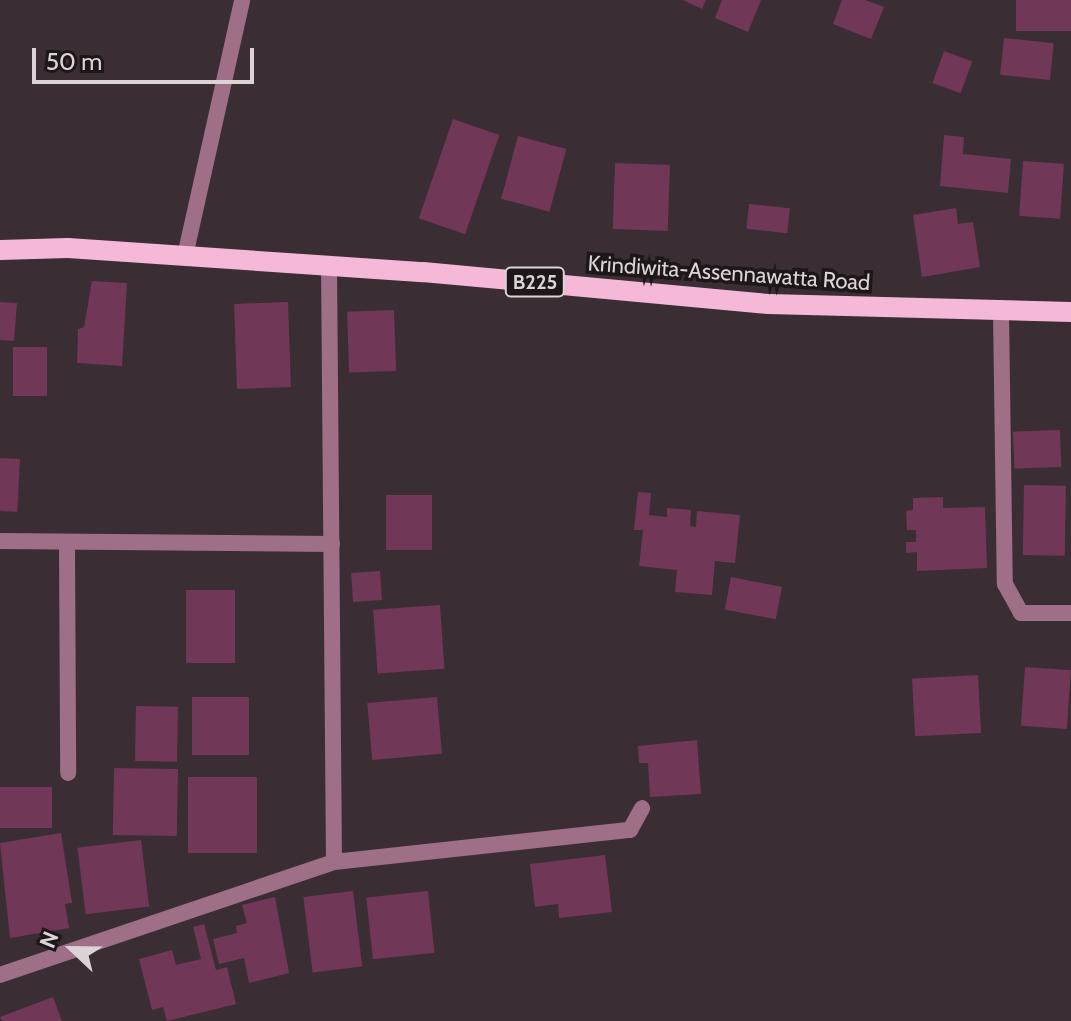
<!DOCTYPE html>
<style>
body{margin:0}
#map{position:relative;width:1071px;height:1021px;overflow:hidden;background:#3b2d34;font-family:Cabin,sans-serif}
div>[style]{position:absolute}
.building>*{inset:0;background:#713757;transform-origin:0 0}
.service>*{height:16px;margin:-8px;padding:0 8px;transform-origin:8px;border-radius:8px;background:#9f6f87}
.minor>*{height:16px;margin:-8px;padding:0 8px;transform-origin:8px;border-radius:8px;background:#9f6f87}
.primary>*{height:20px;margin:-10px;padding:0 10px;transform-origin:10px;border-radius:10px;background:#f5b9d7}
span{translate:-50% -50%;white-space:nowrap;text-align:center;line-height:1.15;-webkit-text-stroke:7px #1e171a;paint-order:stroke}
.shield-label span{padding:2px 6px;background:#1e171a;border:2px solid;border-radius:6px;-webkit-text-stroke-width:0}
.shield-label{font-size:20px;color:#dcd3d7;font-weight:700}
.street-label{font-size:22px;color:#dcd3d7}
.north{position:absolute;left:32px;top:909px;width:80px;height:80px;-webkit-text-stroke:6px #1e171a;paint-order:stroke;rotate:292deg;font-size:22px;font-weight:700;line-height:32px;text-align:center;color:#dcd3d7}
.north::after{content:'';display:block;margin:auto;width:28px;height:36px;background:#dcd3d7;clip-path:polygon(50% 0,100% 100%,50% 72%,0 100%)}
.scale{position:absolute;left:32px;top:48px;width:222px;height:36px;box-sizing:border-box;border:4px solid #dcd3d7;border-top:0;padding-left:10px;font-size:24px;line-height:28px;white-space:nowrap;color:#dcd3d7;-webkit-text-stroke:6px #1e171a;paint-order:stroke}
</style>
<div id="map">
<div class="building">
<i style="clip-path:polygon(683px 0,706px 0,702px 9px)"></i>
<i style="clip-path:polygon(722px 0,761px 0,748px 32px,715px 18px)"></i>
<i style="clip-path:polygon(842px 0,865px 0,884px 7px,871px 39px,833px 24px)"></i>
<i style="left:1016px;top:0;width:55px;height:31px"></i>
<i style="left:1004px;top:38px;width:50px;height:37px;rotate:6deg"></i>
<i style="left:944px;top:51px;width:30px;height:34px;rotate:20deg"></i>
<i style="left:453px;top:119px;width:49px;height:105px;rotate:19deg"></i>
<i style="clip-path:polygon(944px 135px,964px 137px,963px 154px,1011px 159px,1008px 193px,940px 186px)"></i>
<i style="left:518px;top:136px;width:50px;height:65px;rotate:15deg"></i>
<i style="left:1023px;top:161px;width:41px;height:55px;rotate:4deg"></i>
<i style="left:615px;top:163px;width:55px;height:66px;rotate:2deg"></i>
<i style="left:749px;top:204px;width:41px;height:25px;rotate:6deg"></i>
<i style="clip-path:polygon(956px 208px,958px 224px,973px 222px,980px 267px,922px 277px,913px 215px)"></i>
<i style="clip-path:polygon(92px 281px,127px 283px,122px 366px,77px 363px,78px 329px,84px 327px)"></i>
<i style="clip-path:polygon(0 302px,17px 303px,14px 341px,0 340px)"></i>
<i style="left:288px;top:302px;width:85px;height:54px;rotate:88deg"></i>
<i style="left:394px;top:310px;width:61px;height:47px;rotate:88deg"></i>
<i style="left:13px;top:347px;width:34px;height:49px"></i>
<i style="left:1060px;top:430px;width:37px;height:47px;rotate:88deg"></i>
<i style="left:0;top:458px;width:20px;height:53px;rotate:3deg"></i>
<i style="left:1024px;top:485px;width:42px;height:70px;rotate:1deg"></i>
<i style="clip-path:polygon(638px 492px,651px 493px,649px 515px,667px 517px,667px 508px,691px 510px,690px 526px,696px 527px,697px 511px,740px 515px,735px 563px,715px 561px,712px 595px,675px 592px,677px 570px,639px 566px,643px 530px,634px 530px)"></i>
<i style="left:432px;top:495px;width:55px;height:46px;rotate:90deg"></i>
<i style="clip-path:polygon(943px 497px,943px 508px,985px 507px,987px 568px,917px 571px,917px 552px,906px 553px,906px 542px,916px 542px,916px 530px,907px 530px,906px 511px,913px 510px,913px 498px)"></i>
<i style="left:380px;top:571px;width:29px;height:29px;rotate:86deg"></i>
<i style="left:731px;top:577px;width:52px;height:33px;rotate:11deg"></i>
<i style="left:186px;top:590px;width:49px;height:73px"></i>
<i style="left:440px;top:605px;width:64px;height:67px;rotate:86deg"></i>
<i style="left:1025px;top:667px;width:46px;height:59px;rotate:4deg"></i>
<i style="left:978px;top:675px;width:58px;height:66px;rotate:87deg"></i>
<i style="left:192px;top:697px;width:57px;height:58px"></i>
<i style="left:437px;top:697px;width:57px;height:70px;rotate:85deg"></i>
<i style="left:136px;top:706px;width:42px;height:55px;rotate:1deg"></i>
<i style="clip-path:polygon(697px 740px,701px 794px,650px 797px,648px 763px,639px 763px,638px 746px)"></i>
<i style="left:114px;top:768px;width:64px;height:67px;rotate:1deg"></i>
<i style="left:188px;top:777px;width:69px;height:76px"></i>
<i style="left:0;top:787px;width:52px;height:41px"></i>
<i style="clip-path:polygon(61px 833px,72px 903px,65px 904px,69px 928px,10px 938px,0 843px)"></i>
<i style="left:141px;top:840px;width:67px;height:64px;rotate:83deg"></i>
<i style="clip-path:polygon(605px 855px,612px 912px,559px 918px,558px 904px,535px 907px,530px 864px)"></i>
<i style="left:353px;top:891px;width:76px;height:50px;rotate:83deg"></i>
<i style="left:428px;top:891px;width:62px;height:62px;rotate:84deg"></i>
<i style="clip-path:polygon(275px 897px,289px 973px,249px 983px,244px 958px,219px 964px,213px 939px,237px 933px,236px 926px,247px 923px,242px 905px)"></i>
<i style="clip-path:polygon(204px 924px,216px 970px,227px 967px,236px 1004px,167px 1021px,163px 1007px,152px 1010px,139px 959px,172px 950px,176px 965px,201px 959px,193px 927px)"></i>
<i style="clip-path:polygon(53px 997px,62px 1021px,2px 1021px,0 1017px)"></i>
</div>
<div class="service">
<i style="left:1001px;top:312px;width:272px;rotate:89.2deg"></i>
<i style="left:1005px;top:584px;width:33px;rotate:61deg"></i>
<i style="left:1021px;top:613px;width:50px"></i>
<i style="left:67px;top:544px;width:229px;rotate:89.7deg"></i>
<i style="left:334px;top:862px;width:298px;rotate:-6.2deg"></i>
<i style="left:630px;top:830px;width:25px;rotate:-61deg"></i>
</div>
<div class="minor">
<i style="left:185px;top:256px;width:262px;rotate:-77.4deg"></i>
<i style="left:0;top:541px;width:332px;rotate:0.5deg"></i>
<i style="left:0;top:975px;width:353px;rotate:-18.7deg"></i>
<i style="left:334px;top:862px;width:597px;rotate:-90.48deg"></i>
</div>
<div class="primary">
<i style="left:0;top:250px;width:68px;rotate:-1.7deg"></i>
<i style="left:68px;top:248px;width:356px;rotate:3.9deg"></i>
<i style="left:423px;top:272px;width:347px;rotate:5.3deg"></i>
<i style="left:769px;top:304px;width:302px;rotate:1.5deg"></i>
</div>
<div class="shield-label">
<span style="left:535px;top:282px">B225</span>
</div>
<div class="street-label">
<span style="left:729px;top:273px;rotate:4deg">Krindiwita-Assennawatta Road</span>
</div>
<div class="north">N</div>
<div class="scale">50 m</div>
</div>
